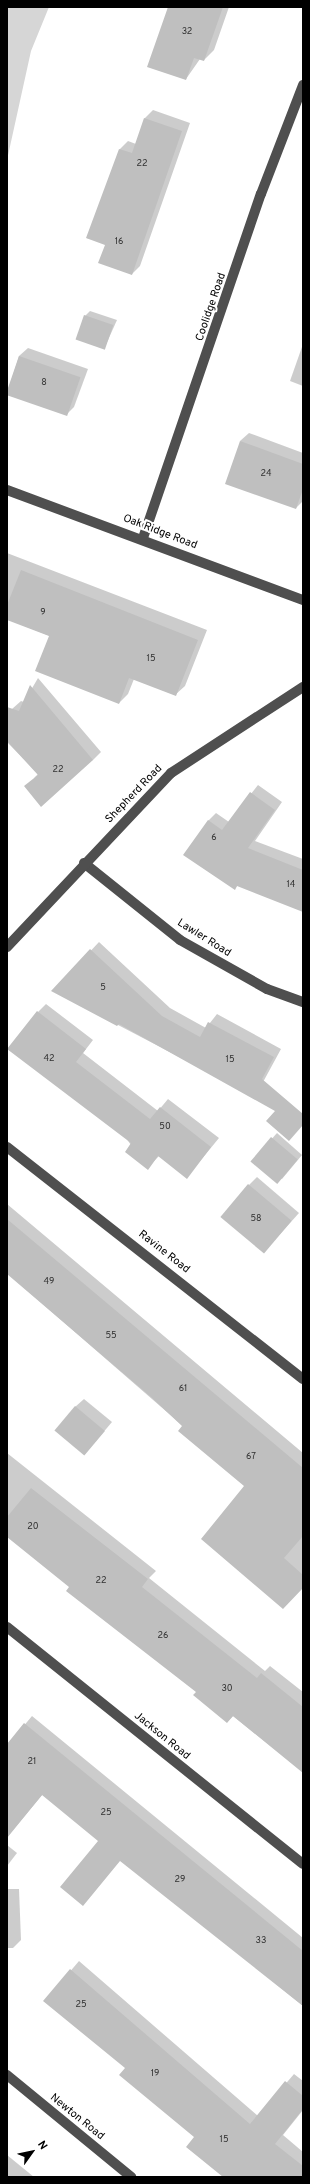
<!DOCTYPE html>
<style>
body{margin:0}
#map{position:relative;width:310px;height:2184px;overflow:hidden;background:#fff;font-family:Overpass,sans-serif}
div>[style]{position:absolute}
.green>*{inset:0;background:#d6d6d6}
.shadow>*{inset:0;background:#0003}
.building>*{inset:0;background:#bfbfbf;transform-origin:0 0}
.minor>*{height:10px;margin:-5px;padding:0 5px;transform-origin:5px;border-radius:5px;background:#4f4f4f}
span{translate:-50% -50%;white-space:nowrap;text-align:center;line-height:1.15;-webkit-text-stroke:4px #fff;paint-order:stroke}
.number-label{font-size:9px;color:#303030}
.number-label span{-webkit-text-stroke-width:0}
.street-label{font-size:11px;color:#000}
.frame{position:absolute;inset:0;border:8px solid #000;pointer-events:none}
.north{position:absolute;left:12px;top:2132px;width:40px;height:40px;-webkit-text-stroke:3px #fff;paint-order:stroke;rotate:57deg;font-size:11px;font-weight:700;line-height:16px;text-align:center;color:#000}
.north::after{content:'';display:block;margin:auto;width:14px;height:18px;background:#000;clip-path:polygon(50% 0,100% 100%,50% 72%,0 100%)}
</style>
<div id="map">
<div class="green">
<i style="clip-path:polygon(7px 7px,49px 7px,31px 51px,7px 160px)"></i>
</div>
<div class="shadow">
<i style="clip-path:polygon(169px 7px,229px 7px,214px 50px,204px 60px,200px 59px,186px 79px)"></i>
<i style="clip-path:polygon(153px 110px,190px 123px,140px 266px,132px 274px,106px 244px,87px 238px,120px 149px,128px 141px,136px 144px,145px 118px)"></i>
<i style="clip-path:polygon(90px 311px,117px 320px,104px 349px,85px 316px)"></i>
<i style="clip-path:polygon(303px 344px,303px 386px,290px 381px)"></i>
<i style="clip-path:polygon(28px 348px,88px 369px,74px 407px,66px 415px,7px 394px,19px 356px)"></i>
<i style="clip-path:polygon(249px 433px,303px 453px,303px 501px,296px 508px,240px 441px)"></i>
<i style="clip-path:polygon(7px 553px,207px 630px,185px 686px,175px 695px,134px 679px,128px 694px,119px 703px,50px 636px,7px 619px)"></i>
<i style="clip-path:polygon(38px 678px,101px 752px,93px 760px,34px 778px,38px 774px,7px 742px,7px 723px,12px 709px,21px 701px,24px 702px)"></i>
<i style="clip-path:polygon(258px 785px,282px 802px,255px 841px,303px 859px,303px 911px,238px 885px,234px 889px,208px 821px,216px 813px,229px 822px)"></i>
<i style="clip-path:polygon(99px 942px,170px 1008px,206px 1028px,217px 1014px,281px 1049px,262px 1084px,185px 1060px,53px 991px)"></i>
<i style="clip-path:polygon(46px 1004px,93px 1040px,83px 1053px,158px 1111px,168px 1099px,219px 1138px,187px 1177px,159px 1156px,147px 1168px,38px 1012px)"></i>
<i style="clip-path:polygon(277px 1133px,302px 1155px,282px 1179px,252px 1161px)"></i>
<i style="clip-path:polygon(257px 1177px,299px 1213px,264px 1252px,249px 1185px)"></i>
<i style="clip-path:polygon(7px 1204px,303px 1453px,303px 1587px,291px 1599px,245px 1486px,183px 1426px,7px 1273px)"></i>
<i style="clip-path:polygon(84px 1399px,112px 1422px,85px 1454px,75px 1407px)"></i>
<i style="clip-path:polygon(7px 1453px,156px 1571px,149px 1578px,265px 1671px,270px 1666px,303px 1692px,303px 1772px,233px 1716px,227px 1722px,197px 1692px,7px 1534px)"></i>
<i style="clip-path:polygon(32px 1716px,303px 1938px,303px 2006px,43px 1794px,7px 1837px,7px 1746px)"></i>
<i style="clip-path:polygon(7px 1845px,17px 1853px,7px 1866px)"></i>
<i style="clip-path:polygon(7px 1889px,19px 1889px,21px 1940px,13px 1948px,7px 1948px)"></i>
<i style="clip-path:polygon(79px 1961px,258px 2116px,294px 2074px,303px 2081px,303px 2110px,283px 2135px,303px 2152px,303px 2177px,225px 2177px,195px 2137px,127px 2068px,45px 2001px)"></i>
<i style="clip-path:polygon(7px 2155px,34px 2177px,7px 2177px)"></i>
</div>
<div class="building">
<i style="clip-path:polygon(168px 7px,223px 7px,204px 61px,194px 58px,186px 80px,147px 67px)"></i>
<i style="clip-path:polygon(144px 118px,182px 131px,132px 275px,98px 263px,105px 245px,86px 238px,119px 149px,132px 153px)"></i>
<i style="left:84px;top:315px;width:31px;height:26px;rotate:19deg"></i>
<i style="left:19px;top:356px;width:65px;height:41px;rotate:19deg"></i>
<i style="clip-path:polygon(240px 441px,303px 464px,303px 489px,296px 509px,225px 484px)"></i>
<i style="clip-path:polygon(21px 570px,198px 640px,176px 696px,129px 678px,119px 704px,35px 671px,49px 636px,7px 620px,7px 605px)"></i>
<i style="clip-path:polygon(30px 685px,93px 760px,41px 807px,24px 786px,38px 775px,7px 741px,7px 707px,19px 711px)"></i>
<i style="clip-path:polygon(250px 792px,275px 810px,248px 848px,303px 870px,303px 912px,237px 886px,235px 890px,183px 855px,208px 820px,222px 830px)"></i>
<i style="clip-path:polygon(90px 949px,162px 1016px,200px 1037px,208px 1022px,274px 1057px,262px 1079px,303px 1114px,303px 1125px,289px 1141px,266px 1121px,275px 1111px,119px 1024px,117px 1026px,51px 991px)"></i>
<i style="clip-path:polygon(37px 1011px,86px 1049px,76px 1062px,150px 1119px,160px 1107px,211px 1147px,187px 1179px,158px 1156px,148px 1170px,125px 1152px,131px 1143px,7px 1049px)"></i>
<i style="left:271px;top:1137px;width:35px;height:32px;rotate:40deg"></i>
<i style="left:248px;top:1184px;width:57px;height:43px;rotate:40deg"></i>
<i style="clip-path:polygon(7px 1219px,303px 1468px,303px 1536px,284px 1558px,303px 1575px,303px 1588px,283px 1609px,201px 1539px,244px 1486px,178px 1431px,182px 1426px,151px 1397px,7px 1274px)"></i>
<i style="left:75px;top:1406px;width:39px;height:32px;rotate:40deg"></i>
<i style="clip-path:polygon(31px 1488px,148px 1579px,142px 1587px,257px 1678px,261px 1673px,303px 1707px,303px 1773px,233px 1716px,227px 1723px,193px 1695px,196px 1692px,66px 1591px,69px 1587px,7px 1537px,7px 1517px)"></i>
<i style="clip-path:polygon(24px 1723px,303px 1951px,303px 2006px,120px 1861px,83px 1906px,60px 1887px,98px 1841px,42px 1795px,7px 1838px,7px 1744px)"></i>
<i style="clip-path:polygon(70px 1969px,250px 2124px,285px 2081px,303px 2096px,303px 2109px,275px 2144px,303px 2166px,303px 2177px,223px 2177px,186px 2147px,194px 2137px,119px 2075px,125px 2068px,43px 2001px)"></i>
</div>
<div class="minor">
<i style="left:7px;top:490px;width:316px;rotate:20.4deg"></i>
<i style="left:143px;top:538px;width:364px;rotate:-71.1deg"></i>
<i style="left:261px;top:194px;width:117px;rotate:-68.9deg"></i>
<i style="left:84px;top:863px;width:123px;rotate:38.7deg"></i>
<i style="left:180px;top:940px;width:100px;rotate:29.4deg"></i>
<i style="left:267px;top:989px;width:38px;rotate:20deg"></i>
<i style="left:7px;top:947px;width:239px;rotate:-46.7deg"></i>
<i style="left:171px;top:773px;width:158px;rotate:-33.1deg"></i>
<i style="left:7px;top:1147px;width:376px;rotate:38.1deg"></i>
<i style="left:7px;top:1627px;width:379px;rotate:38.7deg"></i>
<i style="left:7px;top:2075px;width:161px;rotate:39.4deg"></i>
</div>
<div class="number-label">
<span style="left:187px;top:32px">32</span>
<span style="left:142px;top:164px">22</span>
<span style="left:119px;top:242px">16</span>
<span style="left:44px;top:383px">8</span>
<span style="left:266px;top:474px">24</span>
<span style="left:43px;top:613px">9</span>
<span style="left:151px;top:659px">15</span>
<span style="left:58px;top:770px">22</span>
<span style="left:214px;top:838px">6</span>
<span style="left:291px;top:885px">14</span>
<span style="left:103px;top:988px">5</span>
<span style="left:49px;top:1059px">42</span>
<span style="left:230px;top:1060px">15</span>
<span style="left:165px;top:1127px">50</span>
<span style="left:256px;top:1219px">58</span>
<span style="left:49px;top:1282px">49</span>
<span style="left:111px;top:1336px">55</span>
<span style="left:183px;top:1389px">61</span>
<span style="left:251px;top:1457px">67</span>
<span style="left:33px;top:1527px">20</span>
<span style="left:101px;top:1581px">22</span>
<span style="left:163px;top:1636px">26</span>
<span style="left:227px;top:1689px">30</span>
<span style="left:32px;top:1762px">21</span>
<span style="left:106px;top:1813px">25</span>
<span style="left:180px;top:1880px">29</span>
<span style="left:261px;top:1941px">33</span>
<span style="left:81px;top:2005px">25</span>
<span style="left:155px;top:2074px">19</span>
<span style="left:224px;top:2140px">15</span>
</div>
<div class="street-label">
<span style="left:211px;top:307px;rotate:-71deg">Coolidge Road</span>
<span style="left:160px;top:532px;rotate:21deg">Oak Ridge Road</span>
<span style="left:134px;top:794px;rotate:-46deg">Shepherd Road</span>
<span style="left:204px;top:938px;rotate:32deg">Lawler Road</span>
<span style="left:164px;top:1252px;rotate:38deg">Ravine Road</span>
<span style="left:162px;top:1736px;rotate:39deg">Jackson Road</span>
<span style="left:77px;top:2117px;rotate:39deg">Newton Road</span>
</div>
<div class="frame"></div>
<div class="north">N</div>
</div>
